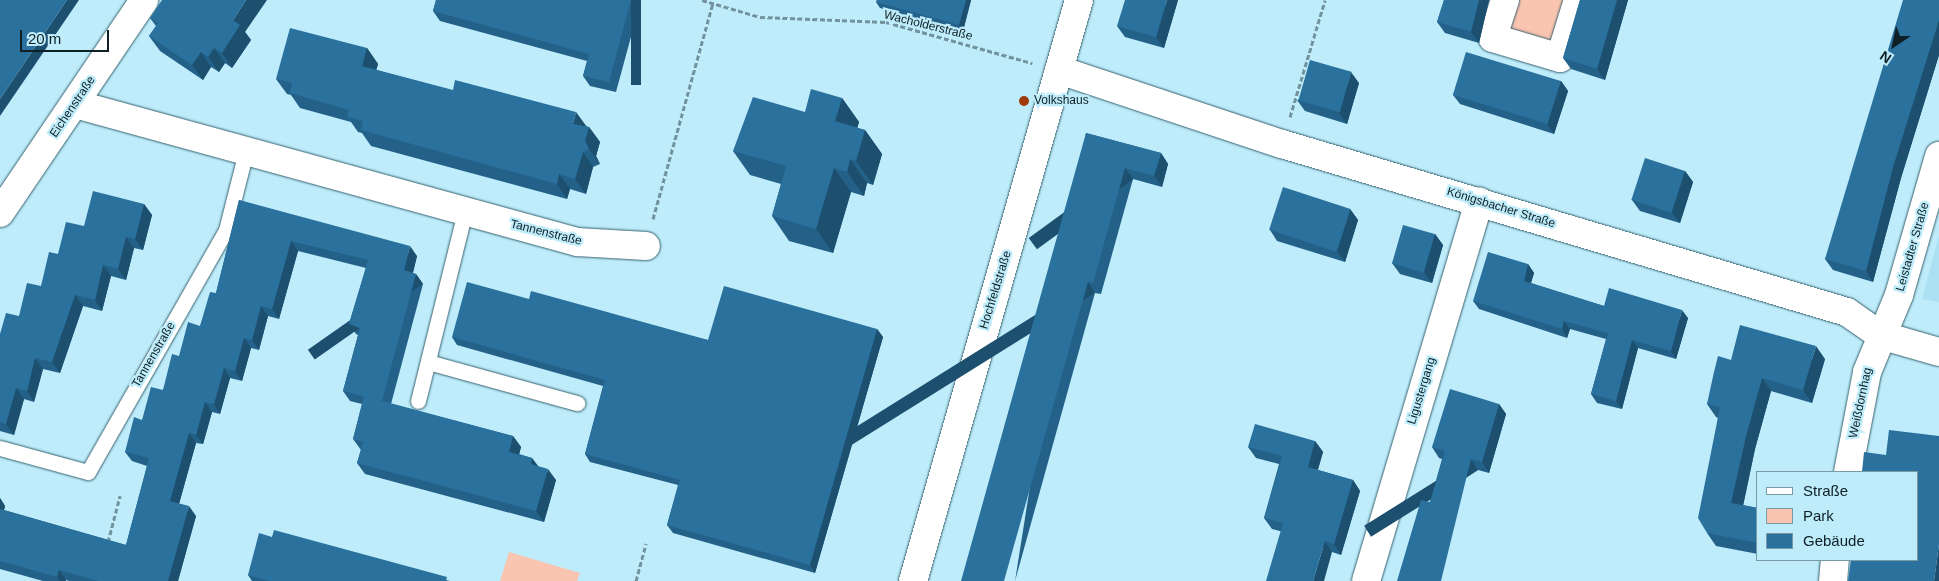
<!DOCTYPE html>
<meta charset="utf-8">
<style>
body{margin:0}
#map{position:relative;width:1939px;height:581px;overflow:hidden;background:#beecfb;font-family:Helvetica,sans-serif}
div>[style]{position:absolute}
.built>*{inset:0;background:#abe1f3}
.green>*{inset:0;background:#f9c4b0}
.path>*{height:3px;margin-top:-1.5px;transform-origin:0;background:repeating-linear-gradient(90deg,#72939e 0 5px,transparent 0 7.5px)}
.roads{filter:drop-shadow(0 0 1px #37616e) drop-shadow(0 0 1px #37616e)}
.service>*{height:15px;margin:-7.5px;padding:0 7.5px;transform-origin:7.5px;border-radius:7.5px;background:#fff}
.minor>*{height:28px;margin:-14px;padding:0 14px;transform-origin:14px;border-radius:14px;background:#fff}
.wall>*{inset:0;background:#246188}
.shaded-wall>*{inset:0;background:#1d4f6f;transform-origin:0 0}
.building>*{inset:0;background:#2a719e;transform-origin:0 0}
.dots>*{width:14px;height:14px;translate:-50% -50%;box-sizing:border-box;border:2px solid #beecfb;border-radius:50%}
span{translate:-50% -50%;white-space:nowrap;text-align:center;line-height:1.15;-webkit-text-stroke:4.5px #beecfb;paint-order:stroke}
.street-label{font-size:12px;color:#0e2025}
.poi-label{font-size:12px;color:#0e2025}
.left{translate:0 -50%;text-align:left}
.legend{position:absolute;left:1756px;top:471px;width:162px;height:90px;box-sizing:border-box;background:#beecfb;border:1px solid #789aa5;margin:0;padding:6px 9px;list-style:none;font-size:15px;color:#0e2025}
.legend li{display:flex;align-items:center;gap:10px;height:25px}
.legend b{width:25px;border:1px solid #789aa5}
.north{position:absolute;left:1869px;top:20px;width:50px;height:50px;-webkit-text-stroke:4px #beecfb;paint-order:stroke;rotate:214deg;font-size:14px;font-weight:700;line-height:20px;text-align:center;color:#0e2025}
.north::after{content:'';display:block;margin:auto;width:18px;height:22px;background:#0e2025;clip-path:polygon(50% 0,100% 100%,50% 72%,0 100%)}
.scale{position:absolute;left:20px;top:30px;width:89px;height:22px;box-sizing:border-box;border:2px solid #0e2025;border-top:0;padding-left:6px;font-size:15px;line-height:18px;white-space:nowrap;color:#0e2025;-webkit-text-stroke:4px #beecfb;paint-order:stroke}
</style>
<div id="map">
<div class="built">
<i style="clip-path:polygon(1939px 235px,1939px 302px,1922px 299px)"></i>
</div>
<div class="green">
<i style="clip-path:polygon(1505px 0,1578px 0,1560px 58px,1493px 38px)"></i>
<i style="clip-path:polygon(509px 552px,580px 573px,577px 581px,500px 581px)"></i>
</div>
<div class="path">
<i style="left:702px;top:0;width:60px;rotate:16.3deg"></i>
<i style="left:760px;top:17px;width:126px;rotate:2.3deg"></i>
<i style="left:886px;top:22px;width:152px;rotate:15.7deg"></i>
<i style="left:1290px;top:117px;width:122px;rotate:-73.3deg"></i>
<i style="left:653px;top:219px;width:224px;rotate:-74.5deg"></i>
<i style="left:108px;top:542px;width:48px;rotate:-75.4deg"></i>
<i style="left:636px;top:581px;width:39px;rotate:-75deg"></i>
</div>
<div class="roads">
<div class="service">
<i style="left:428px;top:362px;width:155px;rotate:15.4deg"></i>
<i style="left:418px;top:401px;width:196px;rotate:-76.1deg"></i>
<i style="left:0;top:448px;width:91px;rotate:15.3deg"></i>
<i style="left:88px;top:472px;width:279px;rotate:-60.3deg"></i>
<i style="left:226px;top:230px;width:81px;rotate:-75.8deg"></i>
</div>
<div class="minor">
<i style="left:1505px;top:0;width:40px;rotate:108deg"></i>
<i style="left:1493px;top:38px;width:70px;rotate:16.6deg"></i>
<i style="left:1560px;top:58px;width:61px;rotate:-72.8deg"></i>
<i style="left:1059px;top:70px;width:235px;rotate:18.4deg"></i>
<i style="left:1282px;top:144px;width:589px;rotate:16.56deg"></i>
<i style="left:1847px;top:312px;width:40px;rotate:34.9deg"></i>
<i style="left:1880px;top:335px;width:61px;rotate:16.1deg"></i>
<i style="left:75px;top:104px;width:521px;rotate:15.37deg"></i>
<i style="left:577px;top:242px;width:69px;rotate:3.3deg"></i>
<i style="left:0;top:213px;width:257px;rotate:-55.9deg"></i>
<i style="left:1848px;top:472px;width:102px;rotate:-79.2deg"></i>
<i style="left:1867px;top:372px;width:83px;rotate:-67.4deg"></i>
<i style="left:1899px;top:295px;width:145px;rotate:-73.9deg"></i>
<i style="left:913px;top:581px;width:604px;rotate:-74.05deg"></i>
<i style="left:1366px;top:581px;width:396px;rotate:-73.4deg"></i>
<i style="left:1833px;top:581px;width:21px;rotate:-85deg"></i>
</div>
</div>
<div class="wall">
<i style="clip-path:polygon(436px 0,641px 0,616px 92px,590px 86px,583px 76px,587px 61px,440px 21px,433px 11px)"></i>
<i style="clip-path:polygon(877px 0,971px 0,963px 31px,880px 8px,876px 2px)"></i>
<i style="clip-path:polygon(1178px 0,1164px 48px,1125px 37px,1117px 26px)"></i>
<i style="clip-path:polygon(1444px 0,1489px 0,1479px 43px,1445px 33px,1437px 22px)"></i>
<i style="clip-path:polygon(1580px 0,1628px 0,1605px 80px,1571px 69px,1563px 58px)"></i>
<i style="clip-path:polygon(1939px 0,1939px 55px,1901px 178px,1873px 282px,1833px 270px,1825px 259px)"></i>
<i style="clip-path:polygon(150px 18px,245px 32px,251px 40px,232px 68px,225px 63px,219px 72px,211px 67px,203px 80px,160px 51px,149px 36px,156px 26px)"></i>
<i style="clip-path:polygon(367px 48px,378px 64px,376px 70px,589px 127px,600px 142px,596px 156px,600px 164px,593px 167px,586px 194px,570px 189px,567px 199px,371px 146px,362px 133px,358px 132px,351px 122px,300px 108px,291px 95px,287px 94px,276px 79px)"></i>
<i style="clip-path:polygon(1561px 81px,1568px 91px,1554px 134px,1460px 104px,1453px 95px)"></i>
<i style="clip-path:polygon(1359px 83px,1347px 124px,1305px 111px,1297px 100px)"></i>
<i style="clip-path:polygon(842px 98px,859px 122px,857px 128px,865px 130px,882px 154px,873px 185px,867px 183px,864px 196px,851px 192px,833px 253px,789px 241px,772px 216px,781px 184px,750px 175px,733px 151px,805px 112px)"></i>
<i style="clip-path:polygon(1086px 133px,1161px 153px,1168px 164px,1162px 187px,1133px 179px,1101px 294px,1095px 293px,1015px 581px)"></i>
<i style="clip-path:polygon(1685px 171px,1693px 182px,1680px 223px,1640px 211px,1632px 200px)"></i>
<i style="clip-path:polygon(239px 200px,417px 256px,413px 273px,416px 274px,423px 284px,391px 404px,513px 436px,521px 447px,519px 454px,532px 458px,538px 466px,556px 480px,544px 522px,365px 474px,357px 463px,361px 450px,353px 439px,362px 404px,350px 401px,343px 391px,358px 335px,356px 334px,349px 324px,366px 268px,298px 251px,279px 319px,268px 316px,259px 350px,251px 348px,242px 381px,230px 378px,220px 414px,212px 412px,203px 444px,196px 443px,179px 504px,196px 516px,178px 581px,69px 581px,66px 580px,66px 581px,43px 581px,0 569px,0 498px,5px 506px,4px 510px,126px 545px,147px 466px,132px 461px,125px 452px,142px 420px,163px 390px,179px 356px,200px 326px,216px 293px)"></i>
<i style="clip-path:polygon(144px 204px,152px 215px,143px 250px,134px 248px,126px 280px,111px 276px,102px 311px,83px 306px,60px 373px,43px 369px,34px 402px,24px 399px,14px 435px,0 431px,0 334px,19px 316px,41px 286px,58px 254px,84px 226px)"></i>
<i style="clip-path:polygon(1350px 209px,1358px 220px,1345px 262px,1277px 241px,1270px 230px)"></i>
<i style="clip-path:polygon(1435px 234px,1443px 245px,1432px 283px,1400px 274px,1392px 263px)"></i>
<i style="clip-path:polygon(1528px 264px,1534px 273px,1531px 283px,1604px 306px,1688px 318px,1676px 359px,1638px 348px,1622px 409px,1597px 403px,1591px 394px,1606px 339px,1570px 329px,1567px 338px,1479px 309px,1473px 301px)"></i>
<i style="clip-path:polygon(529px 299px,708px 340px,877px 329px,883px 337px,815px 573px,673px 533px,667px 525px,678px 485px,590px 462px,585px 454px,603px 386px,457px 345px,452px 337px)"></i>
<i style="clip-path:polygon(1825px 359px,1812px 403px,1771px 391px,1755px 449px,1743px 505px,1758px 508px,1758px 554px,1716px 546px,1707px 533px,1718px 418px,1716px 417px,1707px 404px,1731px 360px)"></i>
<i style="clip-path:polygon(1499px 404px,1506px 414px,1489px 473px,1478px 470px,1430px 502px,1442px 459px,1439px 458px,1432px 447px)"></i>
<i style="clip-path:polygon(1315px 441px,1323px 452px,1318px 470px,1353px 480px,1360px 491px,1341px 555px,1332px 552px,1280px 531px,1272px 529px,1264px 518px,1279px 464px,1256px 458px,1248px 447px)"></i>
<i style="clip-path:polygon(272px 537px,450px 581px,252px 581px,248px 575px)"></i>
</div>
<div class="shaded-wall">
<i style="clip-path:polygon(67px 0,79px 0,0 116px,0 99px)"></i>
<i style="clip-path:polygon(246px 0,267px 0,245px 32px,251px 40px,232px 68px,222px 53px,233px 20px)"></i>
<i style="left:631px;top:0;width:10px;height:85px"></i>
<i style="clip-path:polygon(966px 0,971px 0,963px 31px,959px 25px)"></i>
<i style="clip-path:polygon(1167px 0,1178px 0,1164px 48px,1156px 37px)"></i>
<i style="clip-path:polygon(1479px 0,1489px 0,1479px 43px,1471px 32px)"></i>
<i style="clip-path:polygon(1617px 0,1628px 0,1605px 80px,1597px 69px)"></i>
<i style="clip-path:polygon(1939px 20px,1939px 55px,1901px 178px,1873px 282px,1866px 271px,1893px 167px)"></i>
<i style="clip-path:polygon(214px 48px,225px 63px,219px 72px,208px 57px)"></i>
<i style="clip-path:polygon(367px 48px,378px 64px,373px 81px,362px 66px)"></i>
<i style="clip-path:polygon(201px 52px,211px 67px,203px 80px,192px 65px)"></i>
<i style="clip-path:polygon(1351px 72px,1359px 83px,1347px 124px,1339px 113px)"></i>
<i style="clip-path:polygon(1561px 81px,1568px 91px,1554px 134px,1547px 124px)"></i>
<i style="clip-path:polygon(842px 98px,859px 122px,852px 146px,835px 121px)"></i>
<i style="clip-path:polygon(576px 112px,587px 127px,573px 124px)"></i>
<i style="clip-path:polygon(589px 127px,600px 142px,596px 156px,600px 164px,589px 149px,585px 141px)"></i>
<i style="clip-path:polygon(865px 130px,882px 154px,873px 185px,856px 161px)"></i>
<i style="clip-path:polygon(583px 152px,593px 167px,586px 194px,575px 179px)"></i>
<i style="clip-path:polygon(1161px 153px,1168px 164px,1162px 187px,1154px 176px)"></i>
<i style="clip-path:polygon(850px 159px,867px 183px,864px 196px,847px 172px)"></i>
<i style="clip-path:polygon(834px 168px,851px 192px,833px 253px,816px 229px)"></i>
<i style="left:1125px;top:168px;width:14px;height:119px;rotate:54deg"></i>
<i style="clip-path:polygon(1685px 171px,1693px 182px,1680px 223px,1672px 212px)"></i>
<i style="clip-path:polygon(559px 174px,570px 189px,567px 199px,557px 184px)"></i>
<i style="clip-path:polygon(144px 204px,152px 215px,143px 250px,135px 239px)"></i>
<i style="clip-path:polygon(1350px 209px,1358px 220px,1345px 262px,1337px 251px)"></i>
<i style="clip-path:polygon(1435px 234px,1443px 245px,1432px 283px,1424px 272px)"></i>
<i style="clip-path:polygon(126px 237px,134px 248px,126px 280px,118px 269px)"></i>
<i style="clip-path:polygon(291px 241px,298px 251px,279px 319px,272px 309px)"></i>
<i style="clip-path:polygon(410px 246px,417px 256px,411px 280px,404px 270px)"></i>
<i style="clip-path:polygon(1528px 264px,1534px 273px,1529px 289px,1524px 281px)"></i>
<i style="clip-path:polygon(103px 265px,111px 276px,102px 311px,95px 300px)"></i>
<i style="left:416px;top:274px;width:12px;height:132px;rotate:55deg"></i>
<i style="left:1088px;top:282px;width:13px;height:311px;rotate:58deg"></i>
<i style="clip-path:polygon(75px 295px,83px 306px,60px 373px,52px 362px)"></i>
<i style="clip-path:polygon(261px 306px,268px 316px,259px 350px,252px 340px)"></i>
<i style="clip-path:polygon(1682px 310px,1688px 318px,1676px 359px,1671px 351px)"></i>
<i style="clip-path:polygon(1564px 321px,1570px 329px,1567px 338px,1562px 329px)"></i>
<i style="clip-path:polygon(877px 329px,883px 337px,815px 573px,810px 565px)"></i>
<i style="clip-path:polygon(244px 338px,251px 348px,242px 381px,235px 371px)"></i>
<i style="clip-path:polygon(1632px 340px,1638px 348px,1622px 409px,1616px 401px)"></i>
<i style="clip-path:polygon(1816px 346px,1825px 359px,1812px 403px,1803px 390px)"></i>
<i style="clip-path:polygon(35px 358px,43px 369px,34px 402px,27px 391px)"></i>
<i style="clip-path:polygon(224px 368px,230px 378px,220px 414px,214px 404px)"></i>
<i style="clip-path:polygon(1762px 378px,1771px 391px,1755px 449px,1741px 516px,1731px 503px,1746px 436px)"></i>
<i style="clip-path:polygon(16px 388px,24px 399px,14px 435px,6px 424px)"></i>
<i style="clip-path:polygon(205px 402px,212px 412px,203px 444px,196px 435px)"></i>
<i style="clip-path:polygon(1499px 404px,1506px 414px,1489px 473px,1482px 462px)"></i>
<i style="clip-path:polygon(189px 433px,196px 443px,177px 511px,170px 501px)"></i>
<i style="clip-path:polygon(513px 436px,521px 447px,517px 463px,509px 452px)"></i>
<i style="clip-path:polygon(1315px 441px,1323px 452px,1315px 478px,1308px 467px)"></i>
<i style="clip-path:polygon(532px 458px,540px 469px,531px 464px)"></i>
<i style="left:1471px;top:459px;width:13px;height:126px;rotate:58deg"></i>
<i style="clip-path:polygon(548px 469px,556px 480px,544px 522px,536px 511px)"></i>
<i style="clip-path:polygon(1353px 480px,1360px 491px,1341px 555px,1334px 544px)"></i>
<i style="clip-path:polygon(0 498px,5px 506px,2px 517px,0 514px)"></i>
<i style="clip-path:polygon(189px 506px,196px 516px,178px 581px,168px 581px)"></i>
<i style="clip-path:polygon(1325px 541px,1332px 552px,1324px 581px,1313px 581px)"></i>
<i style="clip-path:polygon(1939px 544px,1939px 581px,1934px 581px)"></i>
<i style="clip-path:polygon(59px 570px,66px 580px,66px 581px,60px 581px,57px 577px)"></i>
</div>
<div class="building">
<i style="clip-path:polygon(0 0,67px 0,0 99px)"></i>
<i style="clip-path:polygon(162px 0,246px 0,233px 20px,240px 25px,222px 53px,214px 48px,208px 57px,201px 52px,192px 65px,149px 36px,158px 23px,150px 18px)"></i>
<i style="clip-path:polygon(436px 0,631px 0,609px 82px,583px 76px,589px 54px,433px 11px)"></i>
<i style="clip-path:polygon(877px 0,966px 0,959px 25px,876px 2px)"></i>
<i style="clip-path:polygon(1125px 0,1167px 0,1156px 37px,1117px 26px)"></i>
<i style="clip-path:polygon(1444px 0,1479px 0,1471px 32px,1437px 22px)"></i>
<i style="clip-path:polygon(1580px 0,1617px 0,1597px 69px,1563px 58px)"></i>
<i style="clip-path:polygon(1903px 0,1939px 0,1939px 20px,1893px 167px,1866px 271px,1825px 259px)"></i>
<i style="clip-path:polygon(290px 28px,367px 48px,362px 66px,453px 90px,455px 80px,576px 112px,573px 124px,589px 127px,585px 141px,589px 149px,583px 152px,575px 179px,559px 174px,557px 184px,361px 130px,363px 121px,347px 117px,349px 110px,290px 93px,292px 83px,276px 79px)"></i>
<i style="left:1466px;top:52px;width:99px;height:45px;rotate:17deg"></i>
<i style="left:1310px;top:60px;width:43px;height:42px;rotate:16deg"></i>
<i style="clip-path:polygon(811px 89px,842px 98px,835px 121px,865px 130px,856px 161px,850px 159px,847px 172px,834px 168px,816px 229px,772px 216px,786px 166px,733px 151px,753px 97px,805px 112px)"></i>
<i style="clip-path:polygon(1086px 133px,1161px 153px,1154px 176px,1125px 168px,1093px 283px,1088px 282px,1004px 581px,961px 581px)"></i>
<i style="left:1645px;top:158px;width:42px;height:44px;rotate:18deg"></i>
<i style="left:1283px;top:187px;width:71px;height:45px;rotate:18deg"></i>
<i style="clip-path:polygon(93px 191px,144px 204px,135px 239px,126px 237px,118px 269px,103px 265px,95px 300px,75px 295px,52px 362px,35px 358px,27px 391px,16px 388px,6px 424px,0 422px,0 334px,6px 313px,19px 316px,27px 283px,41px 286px,49px 252px,58px 254px,66px 222px,84px 226px)"></i>
<i style="clip-path:polygon(239px 200px,410px 246px,404px 270px,416px 274px,382px 401px,343px 391px,360px 328px,349px 324px,368px 260px,291px 241px,272px 309px,261px 306px,252px 340px,244px 338px,235px 371px,224px 368px,214px 404px,205px 402px,196px 435px,189px 433px,170px 501px,189px 506px,168px 581px,98px 581px,59px 570px,57px 577px,0 561px,0 509px,126px 545px,149px 458px,125px 452px,134px 417px,142px 420px,151px 387px,163px 390px,172px 354px,179px 356px,188px 322px,200px 326px,210px 292px,216px 293px)"></i>
<i style="left:1403px;top:225px;width:33px;height:40px;rotate:16deg"></i>
<i style="clip-path:polygon(1488px 252px,1528px 264px,1524px 281px,1604px 306px,1609px 288px,1682px 310px,1671px 351px,1632px 340px,1616px 401px,1591px 394px,1608px 333px,1564px 321px,1562px 329px,1473px 301px)"></i>
<i style="clip-path:polygon(467px 282px,529px 299px,531px 291px,708px 340px,724px 286px,877px 329px,810px 565px,667px 525px,680px 480px,585px 454px,605px 380px,452px 337px)"></i>
<i style="clip-path:polygon(1740px 325px,1816px 346px,1803px 390px,1762px 378px,1746px 436px,1731px 503px,1758px 508px,1758px 543px,1707px 533px,1698px 518px,1720px 407px,1707px 404px,1714px 372px,1718px 356px,1731px 360px)"></i>
<i style="clip-path:polygon(1450px 389px,1499px 404px,1482px 462px,1471px 459px,1441px 581px,1397px 581px,1421px 500px,1430px 502px,1445px 451px,1432px 447px)"></i>
<i style="clip-path:polygon(364px 396px,513px 436px,509px 452px,532px 458px,531px 464px,548px 469px,536px 511px,357px 463px,363px 442px,353px 439px)"></i>
<i style="clip-path:polygon(1255px 424px,1315px 441px,1308px 467px,1353px 480px,1334px 544px,1325px 541px,1313px 581px,1266px 581px,1283px 523px,1264px 518px,1282px 456px,1248px 447px)"></i>
<i style="clip-path:polygon(1889px 430px,1939px 436px,1939px 544px,1934px 581px,1848px 581px,1851px 560px,1918px 560px,1918px 472px,1862px 472px,1864px 452px,1886px 455px)"></i>
<i style="clip-path:polygon(274px 530px,447px 577px,446px 581px,270px 581px,248px 575px,259px 533px,272px 537px)"></i>
</div>
<div class="dots">
<i style="left:1024px;top:101px;background:#9f3b0a"></i>
</div>
<div class="street-label">
<span style="left:928px;top:26px;rotate:14deg">Wacholderstraße</span>
<span style="left:73px;top:107px;rotate:-56deg">Eichenstraße</span>
<span style="left:1501px;top:208px;rotate:17deg">Königsbacher Straße</span>
<span style="left:546px;top:233px;rotate:14deg">Tannenstraße</span>
<span style="left:1913px;top:247px;rotate:-74deg">Leistadter Straße</span>
<span style="left:996px;top:290px;rotate:-73deg">Hochfeldstraße</span>
<span style="left:154px;top:355px;rotate:-60deg">Tannenstraße</span>
<span style="left:1422px;top:391px;rotate:-73deg">Ligustergang</span>
<span style="left:1861px;top:403px;rotate:-78deg">Weißdornhag</span>
</div>
<div class="poi-label">
<span class="left" style="left:1034px;top:101px">Volkshaus</span>
</div>
<ul class="legend">
<li><b style="height:6px;background:#fff"></b>Straße</li>
<li><b style="height:14px;background:#f9c4b0"></b>Park</li>
<li><b style="height:14px;background:#2a719e"></b>Gebäude</li>
</ul>
<div class="north">N</div>
<div class="scale">20 m</div>
</div>
